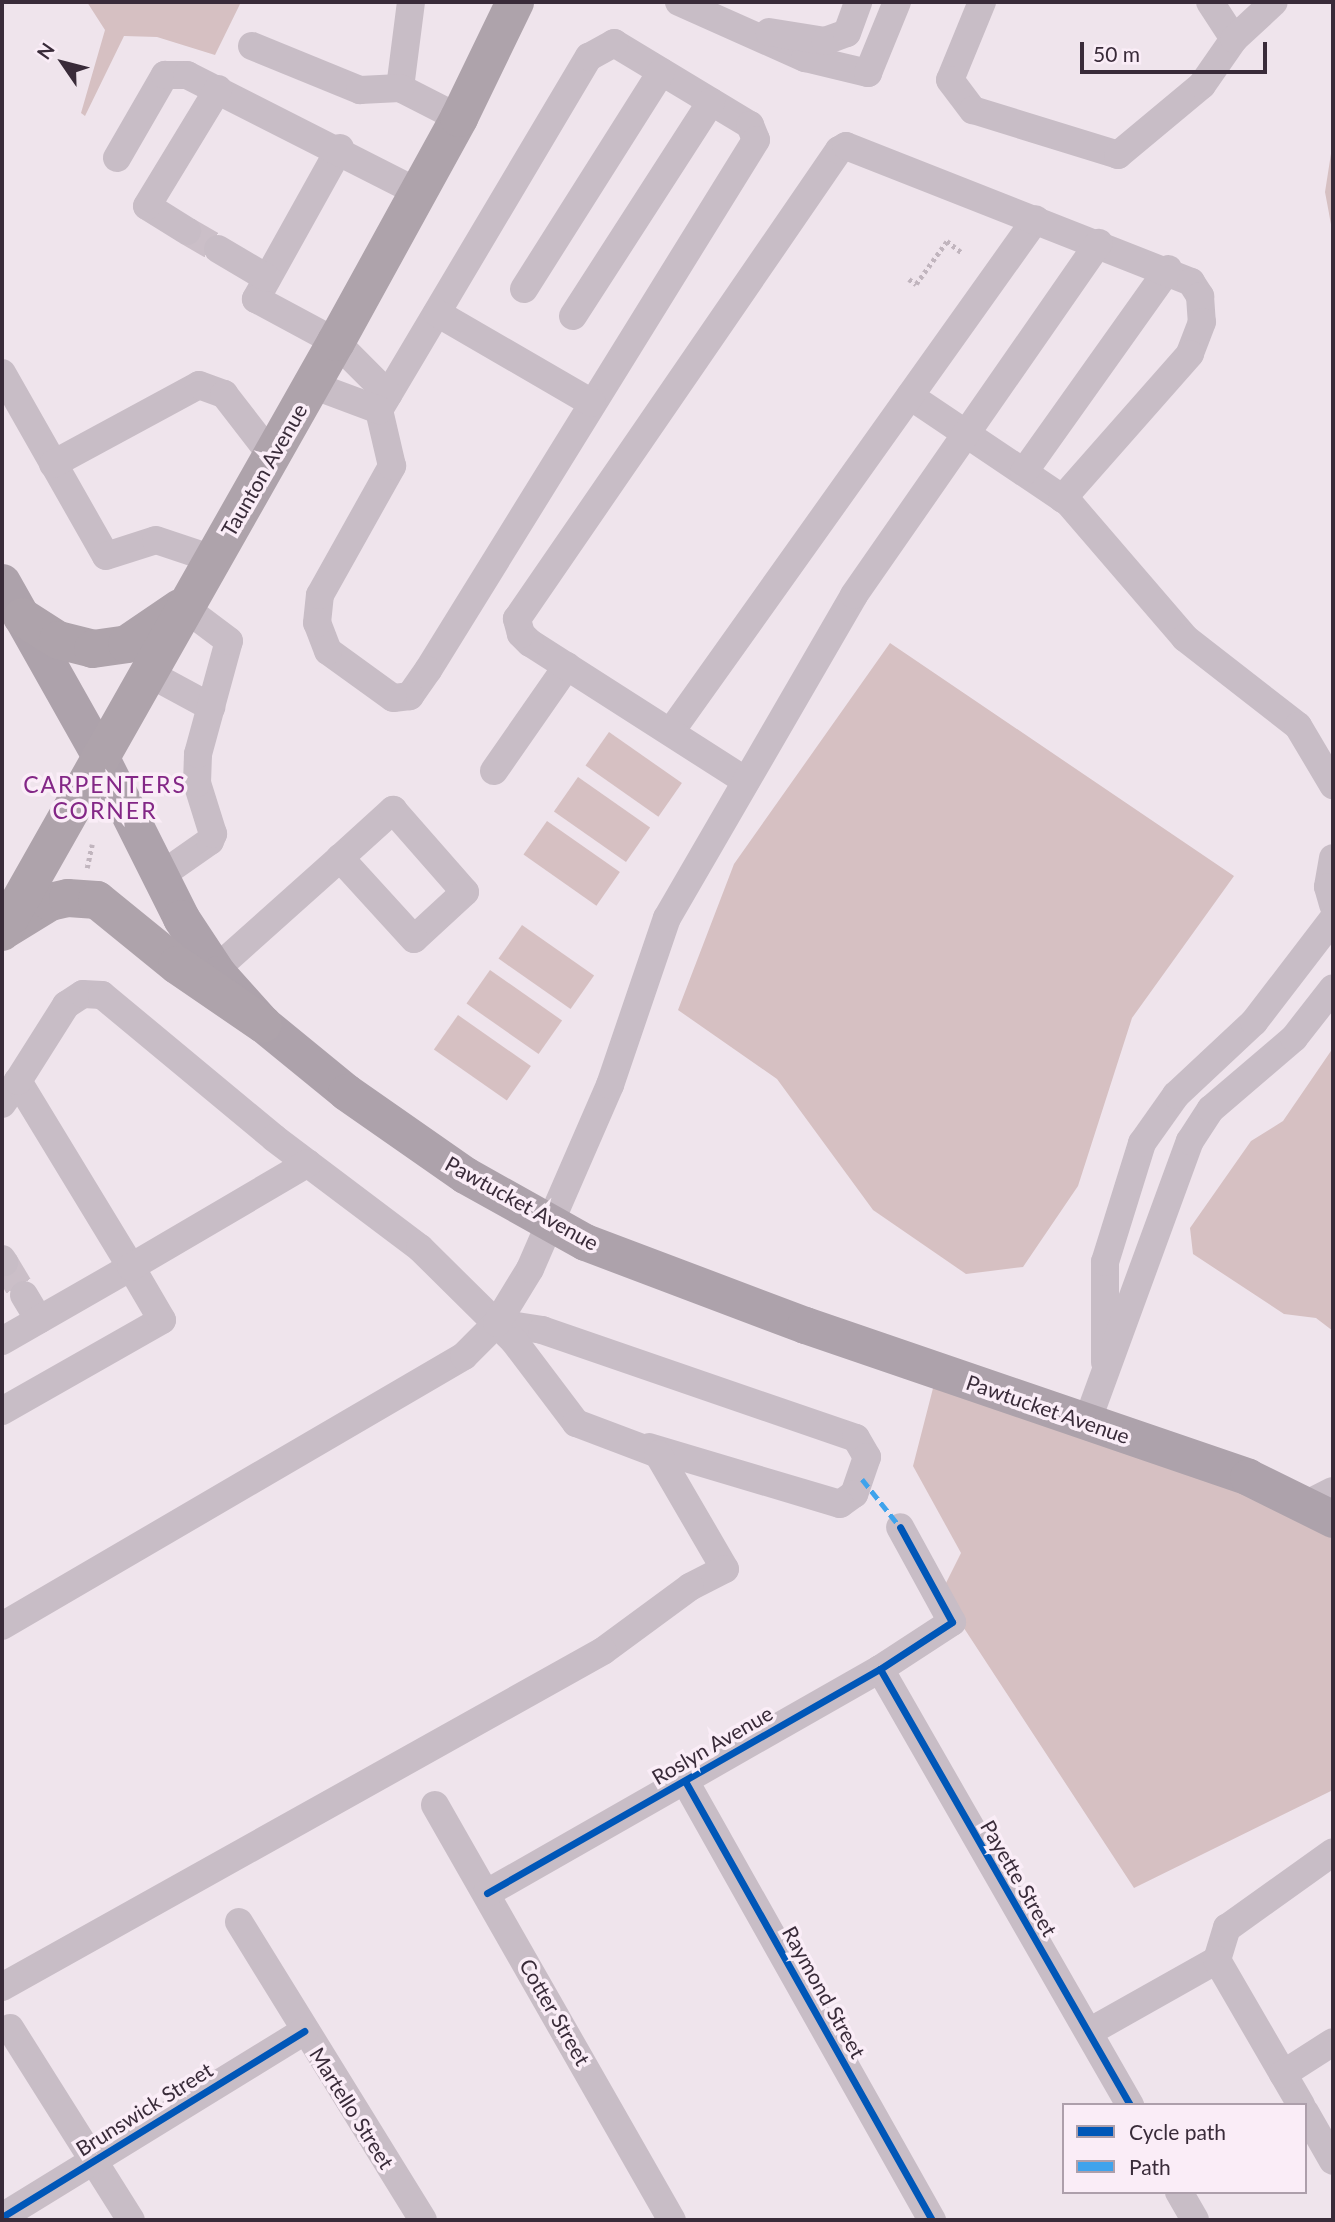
<!DOCTYPE html>
<style>
body{margin:0}
#map{position:relative;width:1335px;height:2222px;overflow:hidden;background:#efe4ec;font-family:Lato,sans-serif}
div>[style]{position:absolute}
.green>*{inset:0;background:#d6c0c2;transform-origin:0 0}
.minor-tunnel>*{height:28px;margin-top:-14px;transform-origin:0;background:repeating-linear-gradient(90deg,#cbbfc8 0 28px,transparent 0 42px)}
.path>*{height:4.5px;margin-top:-2.25px;transform-origin:0;background:repeating-linear-gradient(90deg,#c1b5be 0 3.5px,transparent 0 7px)}
.minor>*{height:28px;margin:-14px;padding:0 14px;transform-origin:14px;border-radius:14px;background:#c8bdc6}
.major>*{height:37px;margin:-18.5px;padding:0 18.5px;transform-origin:18.5px;border-radius:18.5px;background:#ada2ab}
.highway>*{height:38px;margin:-19px;padding:0 19px;transform-origin:19px;border-radius:19px;background:#aea3ab}
.quiet>*{height:5px;margin-top:-2.5px;transform-origin:0;background:repeating-linear-gradient(90deg,#3fa3ec 0 10px,transparent 0 15px)}
.cycleway>*{height:7px;margin:-3.5px;padding:0 3.5px;transform-origin:3.5px;border-radius:3.5px;background:#0057b8}
span{translate:-50% -50%;white-space:nowrap;text-align:center;line-height:1.15;-webkit-text-stroke:7px #faedf7;paint-order:stroke}
.street-label{font-size:21px;color:#392b39}
.neighbourhood-label{font-size:23px;color:#832686;letter-spacing:2px}
.frame{position:absolute;inset:0;border:4px solid #392b39;pointer-events:none}
.legend{position:absolute;left:1062px;top:2103px;width:245px;height:91px;box-sizing:border-box;background:#faedf7;border:2px solid #ad9fab;margin:0;padding:9px 12px;list-style:none;font-size:21px;color:#392b39}
.legend li{display:flex;align-items:center;gap:14px;height:35px}
.legend b{width:35px;border:2px solid #ad9fab}
.north{position:absolute;left:28px;top:28px;width:70px;height:70px;-webkit-text-stroke:5px #faedf7;paint-order:stroke;rotate:305deg;font-size:19px;font-weight:700;line-height:28px;text-align:center;color:#392b39}
.north::after{content:'';display:block;margin:auto;width:24px;height:32px;background:#392b39;clip-path:polygon(50% 0,100% 100%,50% 72%,0 100%)}
.scale{position:absolute;left:1080px;top:42px;width:187px;height:32px;box-sizing:border-box;border:4px solid #392b39;border-top:0;padding-left:9px;font-size:21px;line-height:24px;white-space:nowrap;color:#392b39;-webkit-text-stroke:5px #faedf7;paint-order:stroke}
</style>
<div id="map">
<div class="green">
<i style="clip-path:polygon(87px 2px,241px 2px,215px 55px,157px 37px,124px 36px,85px 116px,81px 113px,105px 30px)"></i>
<i style="clip-path:polygon(1333px 141px,1333px 235px,1325px 192px)"></i>
<i style="clip-path:polygon(890px 643px,1234px 876px,1132px 1018px,1078px 1186px,1023px 1267px,966px 1274px,873px 1210px,777px 1079px,678px 1010px,734px 864px)"></i>
<i style="left:609px;top:732px;width:89px;height:41px;rotate:35deg"></i>
<i style="left:578px;top:777px;width:88px;height:42px;rotate:35deg"></i>
<i style="left:547px;top:821px;width:89px;height:41px;rotate:35deg"></i>
<i style="left:522px;top:925px;width:88px;height:41px;rotate:35deg"></i>
<i style="left:490px;top:970px;width:88px;height:41px;rotate:35deg"></i>
<i style="left:458px;top:1015px;width:89px;height:42px;rotate:35deg"></i>
<i style="clip-path:polygon(1333px 1048px,1333px 1331px,1316px 1318px,1284px 1314px,1193px 1254px,1190px 1228px,1251px 1141px,1283px 1121px)"></i>
<i style="clip-path:polygon(940px 1361px,1333px 1515px,1333px 1790px,1134px 1888px,941px 1593px,961px 1553px,913px 1466px)"></i>
</div>
<div class="minor-tunnel">
<i style="left:187px;top:231px;width:36px;rotate:30deg"></i>
<i style="left:4px;top:1262px;width:39px;rotate:59deg"></i>
</div>
<div class="path">
<i style="left:909px;top:279px;width:9px;rotate:36deg"></i>
<i style="left:916px;top:284px;width:53px;rotate:-54.2deg"></i>
<i style="left:947px;top:241px;width:18px;rotate:38deg"></i>
<i style="left:87px;top:868px;width:24px;rotate:-78deg"></i>
</div>
<div class="minor">
<i style="left:411px;top:2px;width:87px;rotate:97.3deg"></i>
<i style="left:400px;top:88px;width:66px;rotate:27deg"></i>
<i style="left:679px;top:2px;width:138px;rotate:24deg"></i>
<i style="left:805px;top:58px;width:65px;rotate:13.4deg"></i>
<i style="left:868px;top:73px;width:77px;rotate:-67.8deg"></i>
<i style="left:982px;top:2px;width:84px;rotate:112.3deg"></i>
<i style="left:950px;top:80px;width:38px;rotate:53deg"></i>
<i style="left:973px;top:110px;width:152px;rotate:17.2deg"></i>
<i style="left:1118px;top:155px;width:109px;rotate:-39.8deg"></i>
<i style="left:1202px;top:85px;width:56px;rotate:-55.2deg"></i>
<i style="left:1234px;top:39px;width:44px;rotate:-123deg"></i>
<i style="left:769px;top:32px;width:57px;rotate:9.1deg"></i>
<i style="left:825px;top:41px;width:23px;rotate:-20deg"></i>
<i style="left:847px;top:33px;width:33px;rotate:-70deg"></i>
<i style="left:1234px;top:39px;width:54px;rotate:-42.8deg"></i>
<i style="left:614px;top:43px;width:159px;rotate:31.1deg"></i>
<i style="left:750px;top:125px;width:16px;rotate:68deg"></i>
<i style="left:756px;top:140px;width:623px;rotate:121.75deg"></i>
<i style="left:428px;top:670px;width:32px;rotate:125deg"></i>
<i style="left:410px;top:696px;width:17px;rotate:173deg"></i>
<i style="left:393px;top:698px;width:80px;rotate:-144.1deg"></i>
<i style="left:328px;top:651px;width:30px;rotate:-111deg"></i>
<i style="left:317px;top:623px;width:28px;rotate:-84deg"></i>
<i style="left:320px;top:595px;width:148px;rotate:-60.8deg"></i>
<i style="left:392px;top:466px;width:57px;rotate:-103.1deg"></i>
<i style="left:379px;top:410px;width:411px;rotate:-59.3deg"></i>
<i style="left:589px;top:57px;width:29px;rotate:-29deg"></i>
<i style="left:252px;top:46px;width:117px;rotate:22.2deg"></i>
<i style="left:360px;top:90px;width:40px;rotate:-2.9deg"></i>
<i style="left:340px;top:148px;width:173px;rotate:119.1deg"></i>
<i style="left:256px;top:299px;width:91px;rotate:28.3deg"></i>
<i style="left:336px;top:342px;width:74px;rotate:45deg"></i>
<i style="left:117px;top:158px;width:96px;rotate:-60deg"></i>
<i style="left:165px;top:75px;width:22px"></i>
<i style="left:187px;top:75px;width:259px;rotate:26.9deg"></i>
<i style="left:187px;top:231px;width:47px;rotate:-148deg"></i>
<i style="left:147px;top:206px;width:137px;rotate:-58.7deg"></i>
<i style="left:218px;top:249px;width:57px;rotate:30.6deg"></i>
<i style="left:524px;top:289px;width:257px;rotate:-57.7deg"></i>
<i style="left:437px;top:313px;width:179px;rotate:30.1deg"></i>
<i style="left:573px;top:316px;width:255px;rotate:-57.2deg"></i>
<i style="left:2px;top:373px;width:210px;rotate:60.4deg"></i>
<i style="left:106px;top:556px;width:52px;rotate:-17.7deg"></i>
<i style="left:156px;top:540px;width:60px;rotate:18.4deg"></i>
<i style="left:312px;top:385px;width:72px;rotate:20.5deg"></i>
<i style="left:910px;top:396px;width:192px;rotate:33.9deg"></i>
<i style="left:1069px;top:503px;width:178px;rotate:49.3deg"></i>
<i style="left:1185px;top:638px;width:143px;rotate:37.9deg"></i>
<i style="left:1298px;top:726px;width:69px;rotate:59.3deg"></i>
<i style="left:53px;top:464px;width:166px;rotate:-28.4deg"></i>
<i style="left:199px;top:385px;width:27px;rotate:20deg"></i>
<i style="left:224px;top:394px;width:78px;rotate:52.3deg"></i>
<i style="left:1024px;top:472px;width:249px;rotate:-54.6deg"></i>
<i style="left:148px;top:673px;width:72px;rotate:28.4deg"></i>
<i style="left:672px;top:730px;width:627px;rotate:-54.54deg"></i>
<i style="left:494px;top:771px;width:128px;rotate:-55.2deg"></i>
<i style="left:746px;top:781px;width:256px;rotate:-147.4deg"></i>
<i style="left:530px;top:643px;width:13px;rotate:-135deg"></i>
<i style="left:521px;top:634px;width:16px;rotate:-105deg"></i>
<i style="left:517px;top:619px;width:569px;rotate:-55.53deg"></i>
<i style="left:839px;top:150px;width:8px;rotate:-30deg"></i>
<i style="left:846px;top:146px;width:371px;rotate:21.5deg"></i>
<i style="left:1191px;top:282px;width:17px;rotate:57deg"></i>
<i style="left:1200px;top:296px;width:26px;rotate:86deg"></i>
<i style="left:1202px;top:322px;width:34px;rotate:111deg"></i>
<i style="left:1190px;top:354px;width:193px;rotate:131.4deg"></i>
<i style="left:1333px;top:858px;width:29px;rotate:100deg"></i>
<i style="left:1328px;top:887px;width:19px;rotate:74deg"></i>
<i style="left:160px;top:876px;width:61px;rotate:-35deg"></i>
<i style="left:210px;top:841px;width:8px;rotate:-67deg"></i>
<i style="left:213px;top:834px;width:53px;rotate:-107.4deg"></i>
<i style="left:197px;top:783px;width:29px;rotate:-88deg"></i>
<i style="left:198px;top:754px;width:117px;rotate:-74.7deg"></i>
<i style="left:229px;top:641px;width:55px;rotate:-143.1deg"></i>
<i style="left:216px;top:969px;width:166px;rotate:-41.8deg"></i>
<i style="left:340px;top:858px;width:72px;rotate:-42.2deg"></i>
<i style="left:393px;top:810px;width:109px;rotate:48.7deg"></i>
<i style="left:465px;top:892px;width:69px;rotate:137.3deg"></i>
<i style="left:414px;top:939px;width:110px;rotate:-132.4deg"></i>
<i style="left:2px;top:1104px;width:28px;rotate:-55deg"></i>
<i style="left:2px;top:1259px;width:4px;rotate:56deg"></i>
<i style="left:24px;top:1295px;width:29px;rotate:59deg"></i>
<i style="left:497px;top:1323px;width:46px;rotate:8.8deg"></i>
<i style="left:542px;top:1330px;width:332px;rotate:19deg"></i>
<i style="left:856px;top:1438px;width:22px;rotate:60deg"></i>
<i style="left:867px;top:1457px;width:39px;rotate:109deg"></i>
<i style="left:854px;top:1494px;width:17px;rotate:144deg"></i>
<i style="left:840px;top:1504px;width:199px;rotate:-163.4deg"></i>
<i style="left:2px;top:1341px;width:149px;rotate:-29.8deg"></i>
<i style="left:131px;top:1267px;width:218px;rotate:-121.3deg"></i>
<i style="left:18px;top:1081px;width:90px;rotate:-57.7deg"></i>
<i style="left:66px;top:1005px;width:20px;rotate:-33deg"></i>
<i style="left:83px;top:994px;width:19px;rotate:3deg"></i>
<i style="left:102px;top:995px;width:224px;rotate:39.7deg"></i>
<i style="left:274px;top:1138px;width:183px;rotate:37deg"></i>
<i style="left:420px;top:1248px;width:132px;rotate:44.7deg"></i>
<i style="left:514px;top:1341px;width:103px;rotate:52.9deg"></i>
<i style="left:576px;top:1423px;width:88px;rotate:20.7deg"></i>
<i style="left:658px;top:1454px;width:133px;rotate:59.8deg"></i>
<i style="left:725px;top:1569px;width:39px;rotate:153deg"></i>
<i style="left:690px;top:1587px;width:108px;rotate:143.7deg"></i>
<i style="left:603px;top:1651px;width:689px;rotate:150.79deg"></i>
<i style="left:1105px;top:1362px;width:100px;rotate:-90deg"></i>
<i style="left:1105px;top:1262px;width:125px;rotate:-72.7deg"></i>
<i style="left:1142px;top:1143px;width:59px;rotate:-54.7deg"></i>
<i style="left:1176px;top:1095px;width:107px;rotate:-43.1deg"></i>
<i style="left:1254px;top:1022px;width:130px;rotate:-52.5deg"></i>
<i style="left:2px;top:1411px;width:184px;rotate:-29.6deg"></i>
<i style="left:162px;top:1320px;width:61px;rotate:-120.3deg"></i>
<i style="left:131px;top:1267px;width:205px;rotate:-30.4deg"></i>
<i style="left:1087px;top:1422px;width:299px;rotate:-69.9deg"></i>
<i style="left:1190px;top:1141px;width:38px;rotate:-57deg"></i>
<i style="left:1211px;top:1109px;width:109px;rotate:-40.5deg"></i>
<i style="left:1294px;top:1038px;width:63px;rotate:-52deg"></i>
<i style="left:1305px;top:1505px;width:31px;rotate:-27deg"></i>
<i style="left:2px;top:1626px;width:535px;rotate:-30.3deg"></i>
<i style="left:464px;top:1356px;width:47px;rotate:-45deg"></i>
<i style="left:497px;top:1323px;width:63px;rotate:-58.6deg"></i>
<i style="left:530px;top:1269px;width:201px;rotate:-66.5deg"></i>
<i style="left:610px;top:1085px;width:176px;rotate:-71.2deg"></i>
<i style="left:667px;top:918px;width:373px;rotate:-59.9deg"></i>
<i style="left:854px;top:595px;width:429px;rotate:-55.2deg"></i>
<i style="left:880px;top:1669px;width:503px;rotate:60.17deg"></i>
<i style="left:685px;top:1781px;width:504px;rotate:60.64deg"></i>
<i style="left:435px;top:1805px;width:478px;rotate:60.3deg"></i>
<i style="left:487px;top:1893px;width:452px;rotate:-29.7deg"></i>
<i style="left:880px;top:1669px;width:86px;rotate:-33.1deg"></i>
<i style="left:952px;top:1622px;width:108px;rotate:-118.7deg"></i>
<i style="left:239px;top:1922px;width:350px;rotate:58.3deg"></i>
<i style="left:1217px;top:1960px;width:34px;rotate:-73deg"></i>
<i style="left:1227px;top:1928px;width:130px;rotate:-35.6deg"></i>
<i style="left:10px;top:2028px;width:227px;rotate:57.8deg"></i>
<i style="left:1089px;top:2032px;width:147px;rotate:-29.4deg"></i>
<i style="left:1217px;top:1960px;width:168px;rotate:59.9deg"></i>
<i style="left:1283px;top:2074px;width:59px;rotate:-32.6deg"></i>
<i style="left:1305px;top:2112px;width:56px;rotate:60.3deg"></i>
<i style="left:1179px;top:2192px;width:32px;rotate:60deg"></i>
<i style="left:2px;top:2217px;width:355px;rotate:-31.6deg"></i>
</div>
<div class="major">
<i style="left:2px;top:582px;width:202px;rotate:60.6deg"></i>
<i style="left:101px;top:758px;width:179px;rotate:63.4deg"></i>
<i style="left:181px;top:918px;width:67px;rotate:56.5deg"></i>
<i style="left:218px;top:974px;width:67px;rotate:48deg"></i>
<i style="left:263px;top:1024px;width:107px;rotate:39.3deg"></i>
<i style="left:346px;top:1092px;width:145px;rotate:34.9deg"></i>
<i style="left:465px;top:1175px;width:137px;rotate:29.2deg"></i>
<i style="left:585px;top:1242px;width:235px;rotate:20.7deg"></i>
<i style="left:805px;top:1325px;width:468px;rotate:18.9deg"></i>
<i style="left:1248px;top:1477px;width:95px;rotate:26.3deg"></i>
</div>
<div class="highway">
<i style="left:22px;top:617px;width:43px;rotate:32.6deg"></i>
<i style="left:58px;top:640px;width:36px;rotate:14deg"></i>
<i style="left:93px;top:649px;width:34px;rotate:-8deg"></i>
<i style="left:127px;top:644px;width:64px;rotate:-34.2deg"></i>
<i style="left:6px;top:929px;width:52px;rotate:-31.5deg"></i>
<i style="left:50px;top:902px;width:18px;rotate:-13deg"></i>
<i style="left:68px;top:898px;width:29px;rotate:4deg"></i>
<i style="left:97px;top:900px;width:103px;rotate:39.1deg"></i>
<i style="left:177px;top:965px;width:104px;rotate:34.5deg"></i>
<i style="left:2px;top:932px;width:678px;rotate:-60.49deg"></i>
<i style="left:336px;top:342px;width:256px;rotate:-61.2deg"></i>
<i style="left:459px;top:118px;width:129px;rotate:-64.2deg"></i>
</div>
<div class="quiet">
<i style="left:862px;top:1479px;width:61px;rotate:51.6deg"></i>
</div>
<div class="cycleway">
<i style="left:880px;top:1669px;width:503px;rotate:60.17deg"></i>
<i style="left:685px;top:1781px;width:504px;rotate:60.64deg"></i>
<i style="left:487px;top:1893px;width:452px;rotate:-29.7deg"></i>
<i style="left:880px;top:1669px;width:86px;rotate:-33.1deg"></i>
<i style="left:952px;top:1622px;width:108px;rotate:-118.7deg"></i>
<i style="left:2px;top:2217px;width:355px;rotate:-31.6deg"></i>
</div>
<div class="street-label">
<span style="left:264px;top:470px;rotate:-60deg">Taunton Avenue</span>
<span style="left:522px;top:1203px;rotate:29deg">Pawtucket Avenue</span>
<span style="left:1048px;top:1409px;rotate:19deg">Pawtucket Avenue</span>
<span style="left:712px;top:1745px;rotate:-30deg">Roslyn Avenue</span>
<span style="left:1019px;top:1878px;rotate:60deg">Payette Street</span>
<span style="left:824px;top:1992px;rotate:61deg">Raymond Street</span>
<span style="left:555px;top:2012px;rotate:60deg">Cotter Street</span>
<span style="left:352px;top:2108px;rotate:58deg">Martello Street</span>
<span style="left:144px;top:2109px;rotate:-32deg">Brunswick Street</span>
</div>
<div class="neighbourhood-label">
<span style="left:105px;top:797px">CARPENTERS<br>CORNER</span>
</div>
<div class="frame"></div>
<ul class="legend">
<li><b style="height:9px;background:#0057b8"></b>Cycle path</li>
<li><b style="height:9px;background:#3fa3ec"></b>Path</li>
</ul>
<div class="north">N</div>
<div class="scale">50 m</div>
</div>
